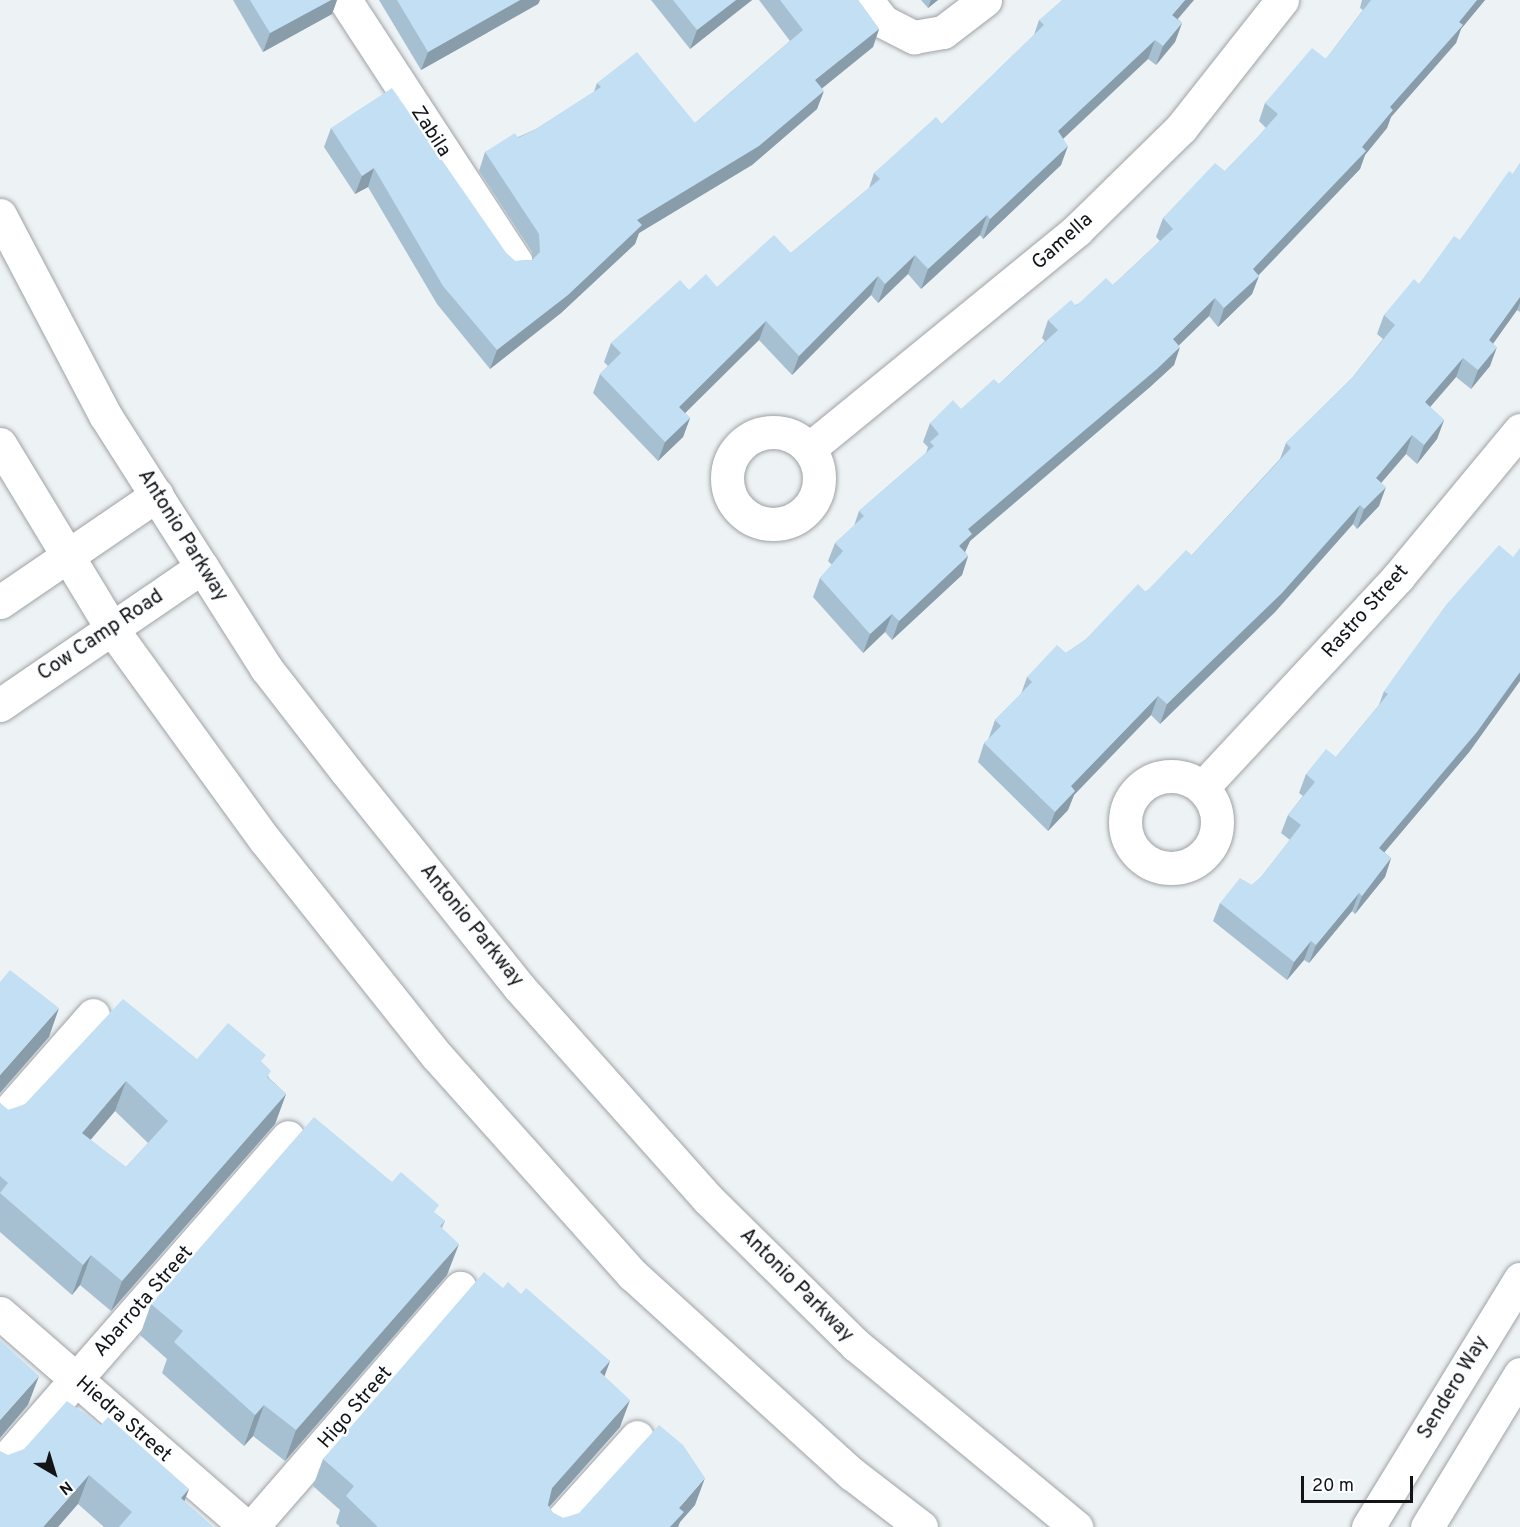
<!DOCTYPE html>
<style>
body{margin:0}
#map{position:relative;width:1520px;height:1527px;overflow:hidden;background:#edf2f5;font-family:Overpass,sans-serif}
div>[style]{position:absolute}
.roads{filter:drop-shadow(0 0 2px #9fa3a6) drop-shadow(0 0 2px #9fa3a6)}
.minor>*{height:33px;margin:-16.5px;padding:0 16.5px;transform-origin:16.5px;border-radius:16.5px;background:#fff}
.minor>.ring{margin:-16.5px;padding:0;box-sizing:content-box;background:none;border:33px solid #fff;border-radius:50%}
.major>*{height:33px;margin:-16.5px;padding:0 16.5px;transform-origin:16.5px;border-radius:16.5px;background:#fff}
.highway>*{height:33px;margin:-16.5px;padding:0 16.5px;transform-origin:16.5px;border-radius:16.5px;background:#fff}
.wall>*{inset:0;background:#a7c0d1}
.shaded-wall>*{inset:0;background:#889caa}
.building>*{inset:0;background:#c2dff3}
span{translate:-50% -50%;white-space:nowrap;text-align:center;line-height:1.15;-webkit-text-stroke:5px #fdfeff;paint-order:stroke}
.street-label{font-size:20px;color:#131415}
.north{position:absolute;left:24px;top:1443px;width:60px;height:60px;-webkit-text-stroke:4px #fdfeff;paint-order:stroke;rotate:142deg;font-size:16px;font-weight:700;line-height:24px;text-align:center;color:#131415}
.north::after{content:'';display:block;margin:auto;width:21px;height:27px;background:#131415;clip-path:polygon(50% 0,100% 100%,50% 72%,0 100%)}
.scale{position:absolute;left:1301px;top:1476px;width:112px;height:27px;box-sizing:border-box;border:3px solid #131415;border-top:0;padding-left:8px;font-size:18px;line-height:21px;white-space:nowrap;color:#131415;-webkit-text-stroke:4px #fdfeff;paint-order:stroke}
</style>
<div id="map">
<div class="roads">
<div class="minor">
<i style="left:345px;top:0;width:313px;rotate:56.9deg"></i>
<i style="left:866px;top:0;width:28px;rotate:51deg"></i>
<i style="left:884px;top:22px;width:34px;rotate:27deg"></i>
<i style="left:914px;top:37px;width:29px;rotate:-10deg"></i>
<i style="left:943px;top:32px;width:53px;rotate:-37.3deg"></i>
<i class="ring" style="left:727px;top:432px;width:59px;height:59px"></i>
<i style="left:810px;top:448px;width:345px;rotate:-39.2deg"></i>
<i style="left:1077px;top:230px;width:146px;rotate:-44.4deg"></i>
<i style="left:1181px;top:128px;width:163px;rotate:-51.7deg"></i>
<i class="ring" style="left:1125px;top:776px;width:59px;height:59px"></i>
<i style="left:1203px;top:787px;width:287px;rotate:-47.1deg"></i>
<i style="left:1398px;top:577px;width:191px;rotate:-50.3deg"></i>
<i style="left:0;top:1121px;width:141px;rotate:-48.7deg"></i>
<i style="left:0;top:1313px;width:326px;rotate:41deg"></i>
<i style="left:0;top:1466px;width:437px;rotate:-48.8deg"></i>
<i style="left:252px;top:1527px;width:317px;rotate:-49deg"></i>
<i style="left:556px;top:1527px;width:121px;rotate:-48deg"></i>
<i style="left:1368px;top:1527px;width:291px;rotate:-58.5deg"></i>
<i style="left:1427px;top:1527px;width:179px;rotate:-58.7deg"></i>
</div>
<div class="major">
<i style="left:202px;top:567px;width:120px;rotate:57.6deg"></i>
<i style="left:266px;top:668px;width:130px;rotate:52.2deg"></i>
<i style="left:346px;top:771px;width:277px;rotate:51.3deg"></i>
<i style="left:519px;top:987px;width:284px;rotate:48.3deg"></i>
<i style="left:708px;top:1199px;width:208px;rotate:44.6deg"></i>
<i style="left:856px;top:1345px;width:286px;rotate:39.6deg"></i>
<i style="left:112px;top:629px;width:261px;rotate:54.1deg"></i>
<i style="left:265px;top:840px;width:276px;rotate:51.5deg"></i>
<i style="left:437px;top:1056px;width:294px;rotate:48.2deg"></i>
<i style="left:633px;top:1275px;width:296px;rotate:42.3deg"></i>
<i style="left:852px;top:1474px;width:87px;rotate:37.5deg"></i>
</div>
<div class="highway">
<i style="left:0;top:215px;width:226px;rotate:62.3deg"></i>
<i style="left:105px;top:415px;width:180px;rotate:57.5deg"></i>
<i style="left:202px;top:567px;width:245px;rotate:145.7deg"></i>
<i style="left:0;top:444px;width:216px;rotate:58.8deg"></i>
<i style="left:0;top:602px;width:190px;rotate:-34.3deg"></i>
</div>
</div>
<div class="wall">
<i style="clip-path:polygon(233px 0,337px 0,332px 14px,263px 52px)"></i>
<i style="clip-path:polygon(379px 0,540px 0,538px 4px,421px 70px)"></i>
<i style="clip-path:polygon(651px 0,752px 0,690px 49px)"></i>
<i style="clip-path:polygon(759px 0,858px 0,879px 29px,873px 47px,822px 88px,817px 109px,752px 165px,639px 233px,635px 244px,561px 313px,490px 369px,437px 304px,368px 187px,355px 194px,324px 147px,331px 128px,507px 254px,515px 261px,532px 260px,532px 252px,479px 171px,485px 152px,536px 129px,594px 92px,597px 83px,695px 123px,790px 41px)"></i>
<i style="clip-path:polygon(921px 0,938px 0,928px 8px)"></i>
<i style="clip-path:polygon(1362px 0,1485px 0,1461px 29px,1456px 43px,1391px 117px,1387px 128px,1365px 155px,1360px 169px,1259px 275px,1252px 294px,1218px 327px,1209px 316px,1179px 345px,1174px 365px,1150px 387px,970px 541px,965px 552px,968px 556px,962px 575px,892px 640px,885px 632px,863px 653px,813px 597px,820px 578px,832px 565px,828px 561px,835px 543px,854px 526px,859px 511px,926px 453px,928px 447px,923px 442px,930px 423px,961px 409px,999px 384px,1045px 341px,1042px 338px,1048px 320px,1113px 285px,1160px 241px,1156px 237px,1163px 218px,1225px 171px,1255px 140px,1266px 128px,1259px 121px,1265px 103px,1326px 59px,1363px 10px,1360px 8px)"></i>
<i style="clip-path:polygon(1178px 19px,1182px 23px,1175px 42px,1156px 65px,1148px 59px,1063px 139px,1061px 165px,983px 239px,980px 235px,921px 289px,908px 274px,878px 303px,871px 295px,792px 375px,759px 340px,685px 413px,690px 418px,683px 437px,658px 461px,593px 393px,600px 374px,608px 366px,604px 362px,611px 343px,689px 290px,717px 287px,791px 253px,869px 188px,874px 173px,942px 124px,1034px 35px,1039px 20px)"></i>
<i style="clip-path:polygon(1520px 163px,1520px 312px,1517px 310px,1493px 344px,1490px 366px,1471px 389px,1456px 377px,1430px 407px,1444px 420px,1437px 439px,1417px 464px,1406px 454px,1381px 483px,1379px 506px,1357px 529px,1353px 524px,1275px 612px,1160px 724px,1151px 715px,1074px 795px,1068px 810px,1048px 831px,978px 762px,984px 743px,988px 740px,995px 720px,1021px 694px,1027px 677px,1066px 653px,1085px 640px,1192px 555px,1280px 459px,1286px 443px,1352px 378px,1383px 339px,1377px 334px,1384px 315px,1419px 284px,1460px 240px,1513px 174px)"></i>
<i style="clip-path:polygon(1384px 691px,1470px 751px,1384px 852px,1391px 858px,1385px 877px,1355px 914px,1352px 911px,1309px 963px,1304px 960px,1287px 980px,1213px 921px,1220px 903px,1252px 885px,1261px 877px,1290px 840px,1281px 833px,1288px 815px,1303px 796px,1299px 793px,1306px 774px,1336px 757px,1379px 705px)"></i>
<i style="clip-path:polygon(evenodd,197px 1059px,263px 1064px,269px 1078px,286px 1094px,275px 1124px,111px 1311px,80px 1285px,72px 1295px,0 1232px,0 1103px,8px 1110px,197px 1059px,115px 1111px,148px 1143px,126px 1167px,90px 1140px,115px 1111px)"></i>
<i style="clip-path:polygon(392px 1182px,445px 1221px,442px 1228px,447px 1275px,285px 1461px,253px 1436px,244px 1446px,162px 1373px,167px 1359px,140px 1335px,151px 1304px)"></i>
<i style="clip-path:polygon(503px 1288px,610px 1361px,604px 1377px,620px 1427px,549px 1507px,553px 1513px,563px 1518px,695px 1505px,680px 1522px,678px 1527px,340px 1527px,336px 1523px,340px 1510px,313px 1486px,323px 1459px)"></i>
<i style="clip-path:polygon(8px 1455px,189px 1489px,184px 1501px,213px 1527px,104px 1527px,78px 1504px)"></i>
</div>
<div class="shaded-wall">
<i style="clip-path:polygon(331px 0,337px 0,332px 14px,263px 52px,270px 33px)"></i>
<i style="clip-path:polygon(520px 0,540px 0,538px 4px,421px 70px,428px 52px)"></i>
<i style="clip-path:polygon(736px 0,752px 0,690px 49px,697px 30px)"></i>
<i style="clip-path:polygon(931px 0,938px 0,928px 8px)"></i>
<i style="clip-path:polygon(1185px 0,1194px 0,1165px 34px,1172px 15px)"></i>
<i style="clip-path:polygon(1477px 0,1485px 0,1461px 29px,1456px 43px,1391px 117px,1387px 128px,1365px 155px,1360px 169px,1248px 286px,1259px 276px,1252px 294px,1218px 327px,1224px 308px,1253px 269px,1362px 147px,1390px 107px)"></i>
<i style="clip-path:polygon(1182px 23px,1175px 42px,1156px 65px,1163px 46px)"></i>
<i style="clip-path:polygon(879px 29px,873px 47px,809px 99px,815px 80px)"></i>
<i style="clip-path:polygon(1155px 40px,1148px 59px,1051px 150px,1058px 131px)"></i>
<i style="clip-path:polygon(824px 91px,817px 109px,752px 165px,639px 233px,635px 244px,561px 313px,490px 369px,497px 350px,637px 220px)"></i>
<i style="clip-path:polygon(1068px 146px,1061px 165px,983px 239px,990px 219px)"></i>
<i style="clip-path:polygon(374px 168px,368px 187px,355px 194px,362px 176px)"></i>
<i style="clip-path:polygon(987px 215px,980px 235px,921px 289px,928px 269px)"></i>
<i style="clip-path:polygon(915px 255px,908px 274px,878px 303px,885px 284px)"></i>
<i style="clip-path:polygon(878px 276px,871px 295px,792px 375px,799px 356px)"></i>
<i style="clip-path:polygon(1520px 297px,1520px 303px,1517px 310px,1482px 359px,1489px 340px)"></i>
<i style="clip-path:polygon(1215px 298px,1209px 316px,1167px 357px,1173px 339px)"></i>
<i style="clip-path:polygon(766px 321px,759px 340px,672px 426px,679px 407px)"></i>
<i style="clip-path:polygon(1180px 347px,1174px 365px,1150px 387px,970px 541px,965px 552px,959px 546px,968px 529px)"></i>
<i style="clip-path:polygon(1497px 347px,1490px 366px,1471px 389px,1478px 370px)"></i>
<i style="clip-path:polygon(1463px 358px,1456px 377px,1418px 421px,1425px 402px)"></i>
<i style="clip-path:polygon(690px 418px,683px 437px,658px 461px,665px 442px)"></i>
<i style="clip-path:polygon(1444px 420px,1437px 439px,1417px 464px,1424px 445px)"></i>
<i style="clip-path:polygon(1412px 435px,1406px 454px,1369px 497px,1376px 478px)"></i>
<i style="clip-path:polygon(1386px 487px,1379px 506px,1357px 529px,1364px 509px)"></i>
<i style="clip-path:polygon(1360px 505px,1353px 524px,1275px 612px,1160px 724px,1167px 704px)"></i>
<i style="clip-path:polygon(968px 556px,962px 575px,892px 640px,899px 621px)"></i>
<i style="clip-path:polygon(892px 614px,885px 632px,863px 653px,870px 634px)"></i>
<i style="clip-path:polygon(1520px 672px,1520px 681px,1470px 751px,1372px 867px,1379px 848px)"></i>
<i style="clip-path:polygon(1158px 696px,1151px 715px,1074px 795px,1068px 810px,1048px 831px,1055px 812px,1071px 786px)"></i>
<i style="clip-path:polygon(1391px 858px,1385px 877px,1355px 914px,1362px 896px)"></i>
<i style="clip-path:polygon(1359px 893px,1352px 911px,1309px 963px,1316px 945px)"></i>
<i style="clip-path:polygon(1311px 941px,1304px 960px,1287px 980px,1294px 962px)"></i>
<i style="clip-path:polygon(59px 1008px,49px 1037px,0 1093px,0 1075px)"></i>
<i style="clip-path:polygon(126px 1081px,115px 1111px,71px 1163px,82px 1133px)"></i>
<i style="clip-path:polygon(286px 1094px,275px 1124px,111px 1311px,122px 1281px)"></i>
<i style="clip-path:polygon(459px 1244px,447px 1275px,285px 1461px,296px 1430px)"></i>
<i style="clip-path:polygon(91px 1255px,80px 1285px,72px 1295px,83px 1265px)"></i>
<i style="clip-path:polygon(610px 1361px,600px 1388px,600px 1372px)"></i>
<i style="clip-path:polygon(39px 1376px,28px 1405px,0 1438px,0 1420px)"></i>
<i style="clip-path:polygon(630px 1400px,620px 1427px,542px 1515px,552px 1488px)"></i>
<i style="clip-path:polygon(264px 1405px,253px 1436px,244px 1446px,255px 1415px)"></i>
<i style="clip-path:polygon(89px 1475px,78px 1504px,58px 1527px,43px 1527px)"></i>
<i style="clip-path:polygon(705px 1478px,695px 1505px,680px 1522px,678px 1527px,670px 1527px,679px 1508px)"></i>
<i style="clip-path:polygon(189px 1489px,178px 1518px,181px 1498px)"></i>
</div>
<div class="building">
<i style="clip-path:polygon(250px 0,331px 0,270px 33px)"></i>
<i style="clip-path:polygon(397px 0,520px 0,428px 52px)"></i>
<i style="clip-path:polygon(673px 0,736px 0,697px 30px)"></i>
<i style="clip-path:polygon(780px 0,858px 0,879px 29px,815px 80px,824px 91px,759px 146px,637px 220px,642px 225px,568px 295px,497px 350px,443px 286px,374px 168px,362px 176px,331px 128px,392px 88px,507px 254px,515px 261px,532px 260px,540px 252px,539px 234px,485px 152px,515px 133px,518px 138px,536px 129px,601px 87px,597px 83px,637px 52px,695px 123px,803px 30px)"></i>
<i style="clip-path:polygon(1062px 0,1185px 0,1172px 15px,1182px 23px,1163px 46px,1155px 40px,1058px 131px,1068px 146px,990px 219px,987px 215px,928px 269px,915px 255px,885px 284px,878px 276px,799px 356px,766px 321px,679px 407px,690px 418px,665px 442px,600px 374px,621px 353px,611px 343px,680px 280px,689px 290px,706px 274px,717px 287px,774px 235px,791px 253px,880px 179px,874px 173px,936px 117px,942px 124px,1044px 25px,1039px 20px)"></i>
<i style="clip-path:polygon(1371px 0,1477px 0,1459px 22px,1463px 25px,1390px 107px,1393px 110px,1362px 147px,1366px 151px,1253px 269px,1259px 276px,1224px 308px,1215px 298px,1173px 339px,1180px 347px,1157px 369px,968px 529px,972px 534px,959px 546px,968px 556px,899px 621px,892px 614px,870px 634px,820px 578px,843px 551px,835px 543px,864px 516px,859px 511px,934px 446px,930px 442px,939px 434px,930px 423px,953px 400px,961px 409px,994px 379px,999px 384px,1058px 330px,1048px 320px,1071px 300px,1076px 306px,1106px 278px,1113px 285px,1173px 229px,1163px 218px,1215px 163px,1225px 171px,1255px 140px,1278px 114px,1265px 103px,1312px 48px,1326px 59px)"></i>
<i style="clip-path:polygon(1520px 163px,1520px 297px,1489px 340px,1497px 347px,1478px 370px,1463px 358px,1425px 402px,1444px 420px,1424px 445px,1412px 435px,1376px 478px,1386px 487px,1364px 509px,1360px 505px,1282px 593px,1167px 704px,1158px 696px,1071px 786px,1075px 791px,1055px 812px,984px 743px,1001px 726px,995px 720px,1032px 682px,1027px 677px,1057px 645px,1066px 653px,1085px 640px,1138px 584px,1146px 592px,1186px 550px,1192px 555px,1291px 448px,1286px 443px,1352px 378px,1395px 325px,1384px 315px,1414px 279px,1419px 284px,1454px 236px,1460px 240px,1509px 171px,1513px 174px)"></i>
<i style="clip-path:polygon(1499px 545px,1513px 557px,1520px 548px,1520px 672px,1477px 732px,1379px 848px,1391px 858px,1362px 896px,1359px 893px,1316px 945px,1311px 941px,1294px 962px,1220px 903px,1240px 878px,1252px 885px,1261px 877px,1301px 825px,1288px 815px,1315px 782px,1306px 774px,1326px 749px,1336px 757px,1388px 694px,1384px 691px,1446px 605px)"></i>
<i style="clip-path:polygon(10px 970px,59px 1008px,0 1075px,0 982px)"></i>
<i style="clip-path:polygon(evenodd,123px 999px,197px 1059px,228px 1023px,266px 1055px,261px 1061px,271px 1071px,267px 1077px,286px 1094px,122px 1281px,91px 1255px,83px 1265px,0 1193px,8px 1183px,0 1176px,0 1103px,8px 1110px,25px 1104px,123px 999px,126px 1081px,168px 1121px,126px 1167px,82px 1133px,126px 1081px)"></i>
<i style="clip-path:polygon(314px 1117px,392px 1182px,401px 1172px,439px 1205px,434px 1212px,445px 1221px,440px 1226px,459px 1244px,296px 1430px,264px 1405px,255px 1415px,174px 1342px,183px 1331px,151px 1304px)"></i>
<i style="clip-path:polygon(484px 1272px,503px 1288px,508px 1282px,521px 1294px,526px 1288px,610px 1361px,600px 1372px,630px 1400px,552px 1488px,548px 1505px,553px 1513px,563px 1518px,579px 1513px,659px 1425px,683px 1445px,705px 1478px,679px 1508px,684px 1512px,670px 1527px,378px 1527px,346px 1496px,354px 1486px,323px 1459px)"></i>
<i style="clip-path:polygon(0 1340px,39px 1376px,0 1420px)"></i>
<i style="clip-path:polygon(67px 1401px,101px 1425px,108px 1417px,189px 1489px,181px 1498px,213px 1527px,119px 1527px,132px 1512px,89px 1475px,43px 1527px,0 1527px,0 1451px,8px 1455px,24px 1449px)"></i>
</div>
<div class="street-label">
<span style="left:430px;top:132px;rotate:57deg">Zabila</span>
<span style="left:1063px;top:242px;rotate:-42deg">Gamella</span>
<span style="left:182px;top:536px;rotate:58deg">Antonio Parkway</span>
<span style="left:1366px;top:612px;rotate:-48deg">Rastro Street</span>
<span style="left:101px;top:636px;rotate:-34deg">Cow Camp Road</span>
<span style="left:471px;top:926px;rotate:51deg">Antonio Parkway</span>
<span style="left:796px;top:1286px;rotate:45deg">Antonio Parkway</span>
<span style="left:144px;top:1302px;rotate:-49deg">Abarrota Street</span>
<span style="left:1454px;top:1388px;rotate:-59deg">Sendero Way</span>
<span style="left:356px;top:1408px;rotate:-49deg">Higo Street</span>
<span style="left:123px;top:1420px;rotate:41deg">Hiedra Street</span>
</div>
<div class="north">N</div>
<div class="scale">20 m</div>
</div>
